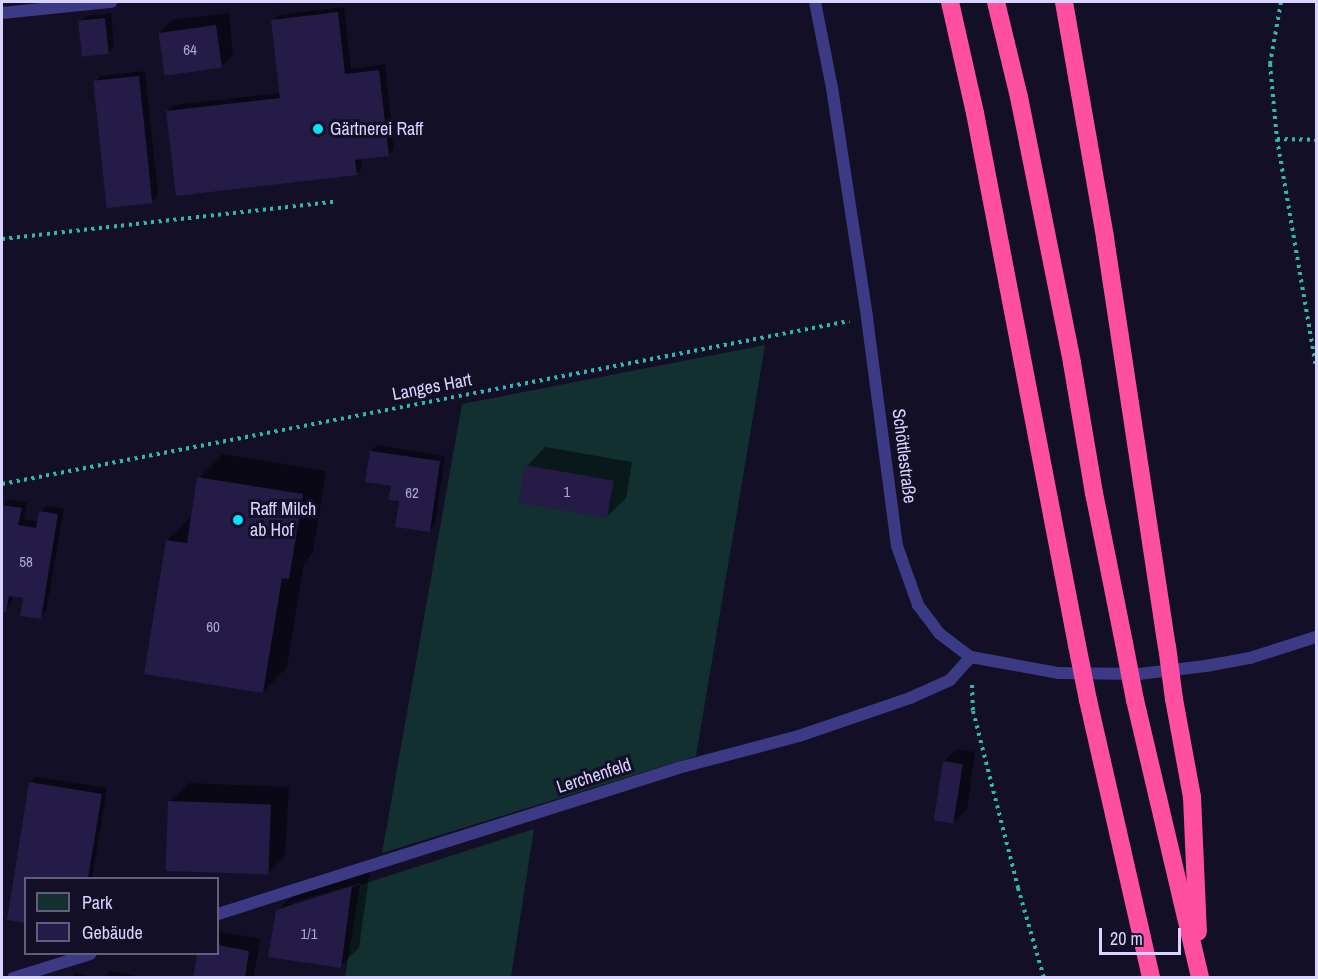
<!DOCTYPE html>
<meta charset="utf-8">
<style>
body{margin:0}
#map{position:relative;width:1318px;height:979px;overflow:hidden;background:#130f26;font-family:"Archivo Narrow",sans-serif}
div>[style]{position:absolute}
.green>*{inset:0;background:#12302f}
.shadow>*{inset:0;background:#0007}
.building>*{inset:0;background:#241b47;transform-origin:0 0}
.path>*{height:4px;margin-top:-2px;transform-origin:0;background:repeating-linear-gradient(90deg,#2fb8b0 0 3px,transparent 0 7.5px)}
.lane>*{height:12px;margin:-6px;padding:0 6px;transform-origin:6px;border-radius:6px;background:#3d3a85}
.highway>*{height:18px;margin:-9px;padding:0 9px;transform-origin:9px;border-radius:9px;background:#ff4fa3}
.highway-bridge>*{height:18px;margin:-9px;padding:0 9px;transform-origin:9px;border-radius:9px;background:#ff4fa3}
.dots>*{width:16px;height:16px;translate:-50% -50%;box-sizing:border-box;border:3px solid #130f26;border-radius:50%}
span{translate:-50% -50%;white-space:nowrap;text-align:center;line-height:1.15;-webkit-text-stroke:6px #130f26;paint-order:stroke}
.number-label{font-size:15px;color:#aca6d1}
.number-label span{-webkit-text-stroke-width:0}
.poi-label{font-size:18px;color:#d9d4ff}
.left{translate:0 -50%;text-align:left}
.street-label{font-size:18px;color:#d9d4ff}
.frame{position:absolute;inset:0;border:3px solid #d9d4ff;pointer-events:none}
.legend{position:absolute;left:24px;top:877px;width:195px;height:78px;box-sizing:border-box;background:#130f26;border:2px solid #625e7d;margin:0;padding:8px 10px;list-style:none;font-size:18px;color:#d9d4ff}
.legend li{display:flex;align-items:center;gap:12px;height:30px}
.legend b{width:30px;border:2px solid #625e7d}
.scale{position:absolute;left:1099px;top:928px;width:82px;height:27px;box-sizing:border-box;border:3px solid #d9d4ff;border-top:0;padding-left:8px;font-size:18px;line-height:21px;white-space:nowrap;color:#d9d4ff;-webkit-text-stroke:4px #130f26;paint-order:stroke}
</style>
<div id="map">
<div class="green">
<i style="clip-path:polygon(765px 345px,696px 756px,382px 853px,462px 404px)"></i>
<i style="clip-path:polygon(534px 829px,511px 977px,345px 977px,360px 885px)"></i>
</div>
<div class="shadow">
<i style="clip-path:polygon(344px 7px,351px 69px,385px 64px,394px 149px,388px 154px,361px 158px,362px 168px,356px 174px,168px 111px,174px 105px,281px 93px,273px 21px,279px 15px)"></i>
<i style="clip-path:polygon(111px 13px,114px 47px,108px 53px,80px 22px,86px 16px)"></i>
<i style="clip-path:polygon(229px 13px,233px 54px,221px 67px,160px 32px,172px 20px)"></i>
<i style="clip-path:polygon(145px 71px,158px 195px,153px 201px,95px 82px,101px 76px)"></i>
<i style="clip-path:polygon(377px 445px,445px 456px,435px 525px,429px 531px,401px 500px,371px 451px)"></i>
<i style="clip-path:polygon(545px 447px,632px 462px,626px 498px,608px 516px,527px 466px)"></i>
<i style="clip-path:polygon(223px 454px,326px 471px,313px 553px,304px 563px,287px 667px,263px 692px,167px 540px,192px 516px,199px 478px)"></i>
<i style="clip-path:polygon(9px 499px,27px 502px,24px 519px,39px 522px,40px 512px,46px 506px,64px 509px,46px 611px,40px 617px,25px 597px,13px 595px,11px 605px,5px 611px,2px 610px,2px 515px,3px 505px)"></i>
<i style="clip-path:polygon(957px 749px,975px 752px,967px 809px,954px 822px,944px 761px)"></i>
<i style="clip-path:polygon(36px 777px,107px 788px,92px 878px,26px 878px,9px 919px,30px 783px)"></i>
<i style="clip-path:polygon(189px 783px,289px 787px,285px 856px,267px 874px,170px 801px)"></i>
<i style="clip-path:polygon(evenodd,370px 869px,359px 948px,340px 966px,278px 910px,297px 892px,370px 869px,359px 883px,360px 885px,292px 906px,292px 903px,359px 883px)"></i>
<i style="clip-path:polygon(218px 931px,261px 939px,253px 978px,195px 978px,199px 954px,218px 954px)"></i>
<i style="clip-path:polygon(110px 971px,146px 978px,104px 978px)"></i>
<i style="clip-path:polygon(75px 973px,98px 978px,71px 978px)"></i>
</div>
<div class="building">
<i style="clip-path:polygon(338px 12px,345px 74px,379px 70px,389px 156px,355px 160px,357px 175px,176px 196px,166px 111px,280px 98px,271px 20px)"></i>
<i style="left:105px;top:18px;width:36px;height:27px;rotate:84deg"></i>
<i style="left:216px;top:25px;width:43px;height:58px;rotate:82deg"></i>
<i style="left:139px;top:76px;width:128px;height:46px;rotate:84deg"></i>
<i style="clip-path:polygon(370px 451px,440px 461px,430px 532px,395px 527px,399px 501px,388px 500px,391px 486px,365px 482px)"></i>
<i style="left:525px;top:465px;width:90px;height:38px;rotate:10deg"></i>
<i style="clip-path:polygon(197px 477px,303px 494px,289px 579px,282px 578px,263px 693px,144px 674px,166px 540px,187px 543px)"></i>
<i style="clip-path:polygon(2px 505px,22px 508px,18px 525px,36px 528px,39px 511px,58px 514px,41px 619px,20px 616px,23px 598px,9px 596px,6px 613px,2px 612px)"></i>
<i style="left:943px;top:761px;width:20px;height:60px;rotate:9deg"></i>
<i style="clip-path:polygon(29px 782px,102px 794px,88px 878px,26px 878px,26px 923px,7px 920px)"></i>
<i style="left:168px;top:801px;width:103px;height:70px;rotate:2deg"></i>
<i style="clip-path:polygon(352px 886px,341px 968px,268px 957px,276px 910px)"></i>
<i style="clip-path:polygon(218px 945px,249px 951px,245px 978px,193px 978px,197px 954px,218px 954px)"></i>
</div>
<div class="path">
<i style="left:1281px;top:2px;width:63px;rotate:100.1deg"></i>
<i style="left:1270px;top:64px;width:75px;rotate:84.7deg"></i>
<i style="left:1277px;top:139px;width:230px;rotate:80.3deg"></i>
<i style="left:1277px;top:139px;width:39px;rotate:1deg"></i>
<i style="left:2px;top:239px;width:334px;rotate:-6.4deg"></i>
<i style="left:2px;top:484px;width:863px;rotate:-10.89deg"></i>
<i style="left:972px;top:685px;width:26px;rotate:88deg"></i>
<i style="left:973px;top:711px;width:183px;rotate:75.7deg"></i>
<i style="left:1018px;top:888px;width:94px;rotate:73.9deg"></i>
</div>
<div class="lane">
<i style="left:815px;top:2px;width:88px;rotate:78.8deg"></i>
<i style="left:832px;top:88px;width:233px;rotate:81.3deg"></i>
<i style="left:867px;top:318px;width:230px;rotate:82.5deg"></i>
<i style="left:897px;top:546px;width:63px;rotate:70.4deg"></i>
<i style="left:918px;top:605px;width:36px;rotate:53deg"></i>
<i style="left:940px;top:634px;width:39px;rotate:37deg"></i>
<i style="left:971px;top:657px;width:88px;rotate:10.4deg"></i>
<i style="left:1058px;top:673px;width:81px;rotate:0.7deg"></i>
<i style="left:1139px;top:674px;width:67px;rotate:-6.8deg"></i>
<i style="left:1206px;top:666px;width:45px;rotate:-10.3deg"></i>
<i style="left:1250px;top:658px;width:69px;rotate:-17.7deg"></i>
<i style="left:2px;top:13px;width:110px;rotate:-5.8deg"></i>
<i style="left:218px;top:914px;width:483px;rotate:-17.6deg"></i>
<i style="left:678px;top:768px;width:125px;rotate:-14.8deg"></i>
<i style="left:799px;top:736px;width:117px;rotate:-18.9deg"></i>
<i style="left:910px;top:698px;width:44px;rotate:-24.2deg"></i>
<i style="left:950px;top:680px;width:31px;rotate:-48deg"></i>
<i style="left:13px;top:978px;width:81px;rotate:-17.3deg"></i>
</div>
<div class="highway">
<i style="left:950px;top:2px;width:114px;rotate:77.3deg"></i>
<i style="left:975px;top:113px;width:542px;rotate:79.15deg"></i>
<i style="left:996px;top:2px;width:98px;rotate:76.4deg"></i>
<i style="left:1019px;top:97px;width:271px;rotate:78.7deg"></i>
<i style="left:1072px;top:363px;width:132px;rotate:80.4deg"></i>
<i style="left:1094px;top:493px;width:153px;rotate:78.7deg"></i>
<i style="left:1064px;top:2px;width:240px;rotate:80.1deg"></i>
<i style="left:1105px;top:238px;width:413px;rotate:81.4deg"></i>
<i style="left:1174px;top:699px;width:100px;rotate:79.6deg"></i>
<i style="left:1192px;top:797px;width:135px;rotate:87.5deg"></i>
<i style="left:1088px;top:700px;width:285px;rotate:77.2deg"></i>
<i style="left:1135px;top:700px;width:285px;rotate:76.8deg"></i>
</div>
<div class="highway-bridge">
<i style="left:1124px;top:643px;width:58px;rotate:79.1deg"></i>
<i style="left:1077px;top:645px;width:56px;rotate:78.7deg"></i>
<i style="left:1167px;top:646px;width:53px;rotate:82.5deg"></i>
</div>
<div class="dots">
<i style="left:318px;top:129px;background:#00e5ff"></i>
<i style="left:238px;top:520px;background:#00e5ff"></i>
</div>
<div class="number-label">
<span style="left:190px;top:50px">64</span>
<span style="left:567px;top:492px">1</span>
<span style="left:412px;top:493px">62</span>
<span style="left:26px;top:562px">58</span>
<span style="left:213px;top:627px">60</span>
<span style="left:309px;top:934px">1/1</span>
</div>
<div class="poi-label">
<span class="left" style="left:330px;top:129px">Gärtnerei Raff</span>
<span class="left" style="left:250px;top:520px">Raff Milch<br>ab Hof</span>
</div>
<div class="street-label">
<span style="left:432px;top:387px;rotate:-11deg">Langes Hart</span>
<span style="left:904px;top:456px;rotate:83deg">Schöttlestraße</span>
<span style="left:594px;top:776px;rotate:-18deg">Lerchenfeld</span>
</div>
<div class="frame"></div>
<ul class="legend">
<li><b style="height:16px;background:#12302f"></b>Park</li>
<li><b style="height:16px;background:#241b47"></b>Gebäude</li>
</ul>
<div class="scale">20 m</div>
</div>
